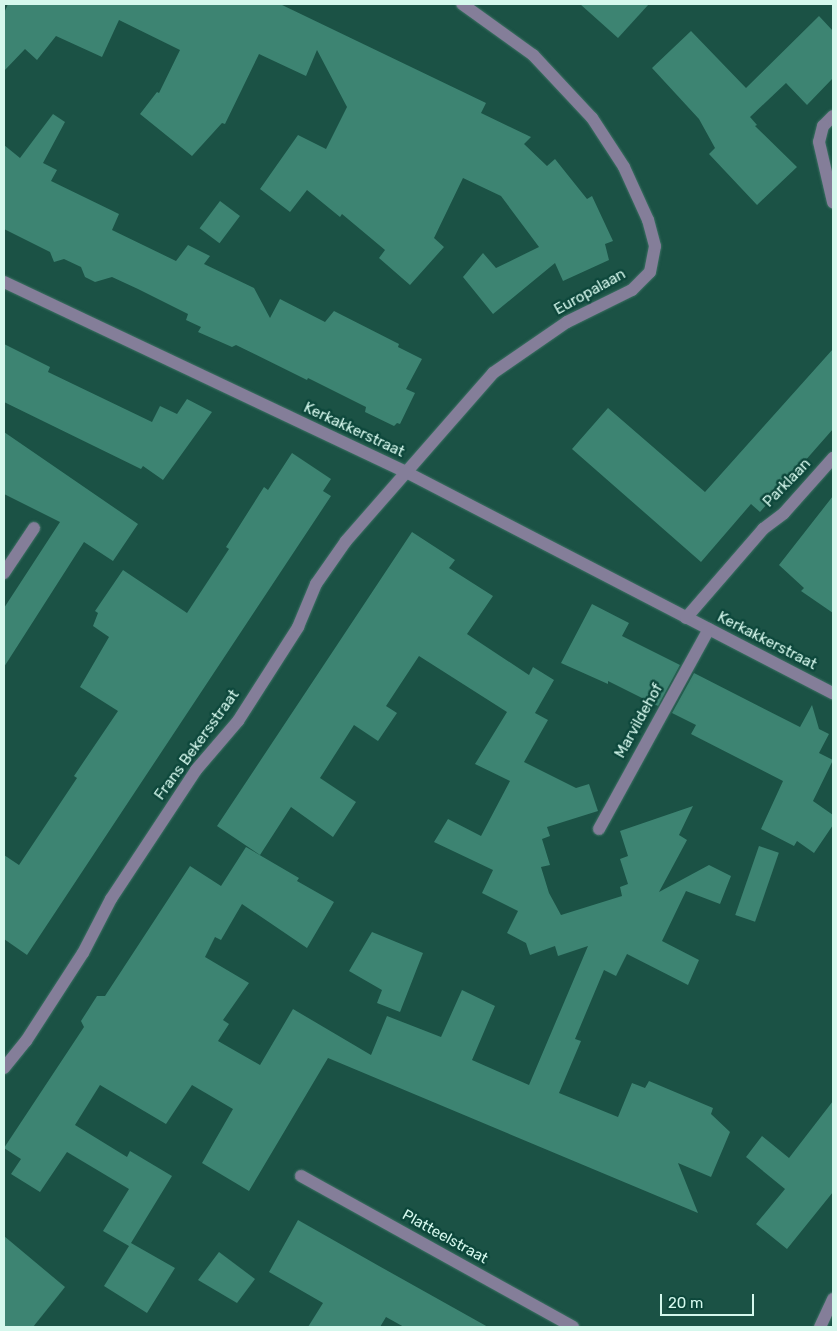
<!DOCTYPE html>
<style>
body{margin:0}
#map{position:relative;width:837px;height:1331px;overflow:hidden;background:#1b5245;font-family:Rubik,sans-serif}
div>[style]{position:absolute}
.building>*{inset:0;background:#3d8472;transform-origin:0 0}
.roads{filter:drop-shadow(0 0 1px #3c7063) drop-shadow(0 0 1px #3c7063)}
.minor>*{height:12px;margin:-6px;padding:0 6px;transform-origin:6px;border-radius:6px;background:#847e99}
span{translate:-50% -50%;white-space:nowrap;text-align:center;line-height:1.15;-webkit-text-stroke:5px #0d473b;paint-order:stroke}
.street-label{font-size:15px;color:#d5f8ed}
.frame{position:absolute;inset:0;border:5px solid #d5f8ed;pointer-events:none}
.scale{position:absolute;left:660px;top:1294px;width:94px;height:22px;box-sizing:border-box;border:2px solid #d5f8ed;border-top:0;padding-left:6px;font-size:15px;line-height:18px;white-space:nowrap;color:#d5f8ed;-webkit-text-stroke:4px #0d473b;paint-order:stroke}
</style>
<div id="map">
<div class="building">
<i style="clip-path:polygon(8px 4px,280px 4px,486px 103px,481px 113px,531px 137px,524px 144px,547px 166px,555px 159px,587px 199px,592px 196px,613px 241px,605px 244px,609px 260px,563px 281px,555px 263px,493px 314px,463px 277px,483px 253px,496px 268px,539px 247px,501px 196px,463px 178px,434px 238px,444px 247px,410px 285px,379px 258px,385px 250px,342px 214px,340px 217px,307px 190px,290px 212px,260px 189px,298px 135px,326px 149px,347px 107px,317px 50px,306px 76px,259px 54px,225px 124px,222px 123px,192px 156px,140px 114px,157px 92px,159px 93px,180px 50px,119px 20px,102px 57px,56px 36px,37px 60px,25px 49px,4px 71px,4px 13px)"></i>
<i style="clip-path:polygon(580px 4px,649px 4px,618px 38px)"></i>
<i style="clip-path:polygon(819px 16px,833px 31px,833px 78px,807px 105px,786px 83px,750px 117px,757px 125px,755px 126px,797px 167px,757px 205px,709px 154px,715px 148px,699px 119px,652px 68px,691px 31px,746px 88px)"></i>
<i style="clip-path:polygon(53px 114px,65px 122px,43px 163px,57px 170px,51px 181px,119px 214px,112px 230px,176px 261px,188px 245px,210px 256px,204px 264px,254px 288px,270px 318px,280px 299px,325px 322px,334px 311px,399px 344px,398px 347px,422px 359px,406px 389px,415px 393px,400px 424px,397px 423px,394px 426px,365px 412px,366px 407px,308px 378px,307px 380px,236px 345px,232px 347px,198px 332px,201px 327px,186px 320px,188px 314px,138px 289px,112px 277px,95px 282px,85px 277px,81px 267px,64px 259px,54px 262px,50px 252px,4px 229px,4px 145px,20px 158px)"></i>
<i style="left:220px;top:201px;width:25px;height:34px;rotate:37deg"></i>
<i style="clip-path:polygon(4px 344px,50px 367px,48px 372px,152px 422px,160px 406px,177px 414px,187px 399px,212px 412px,163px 480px,143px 466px,141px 469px,4px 402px)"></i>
<i style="clip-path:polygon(833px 349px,833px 429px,760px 512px,751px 504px,701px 562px,572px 449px,608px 408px,705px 492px)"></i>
<i style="clip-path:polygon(4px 432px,138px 524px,113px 561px,84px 542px,4px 667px,4px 608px,60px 522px,4px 494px)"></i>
<i style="clip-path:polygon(292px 453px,331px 479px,323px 491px,331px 496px,27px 955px,4px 939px,4px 855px,19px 865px,77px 778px,74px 776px,118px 711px,80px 687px,109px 637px,93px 626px,98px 613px,95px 611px,123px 570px,187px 613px,229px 549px,226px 547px,264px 487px,268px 490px)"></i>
<i style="clip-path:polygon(833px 496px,833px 613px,801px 591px,804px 588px,779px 565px)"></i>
<i style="clip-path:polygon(412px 532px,455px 560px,449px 568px,493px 596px,467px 634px,529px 675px,533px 667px,554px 680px,535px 713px,548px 720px,524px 762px,576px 788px,589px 784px,598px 811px,547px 827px,550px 836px,542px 839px,550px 865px,541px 867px,549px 893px,561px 915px,622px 896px,620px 887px,628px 884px,620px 859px,628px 856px,620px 831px,693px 806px,679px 835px,687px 840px,659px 892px,709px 865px,731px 876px,720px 904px,686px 891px,662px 941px,699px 960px,688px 985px,627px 954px,616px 976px,604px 970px,575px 1039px,581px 1041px,559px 1093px,618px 1117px,632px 1083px,645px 1088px,649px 1081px,713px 1108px,711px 1114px,730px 1132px,711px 1177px,678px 1163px,698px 1213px,328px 1058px,249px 1191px,202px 1163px,233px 1109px,192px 1085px,166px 1124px,100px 1085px,75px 1125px,127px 1157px,130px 1151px,172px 1176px,131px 1243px,175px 1268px,147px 1313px,104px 1286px,129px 1246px,103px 1231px,129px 1189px,67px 1152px,40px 1192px,11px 1174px,21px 1159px,4px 1148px,84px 1027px,81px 1021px,97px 996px,105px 996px,190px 866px,221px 886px,246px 847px,299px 878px,297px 881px,334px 902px,307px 948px,242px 904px,221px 940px,215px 937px,205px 957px,249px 983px,223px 1020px,229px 1024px,218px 1041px,260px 1065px,293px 1009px,371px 1055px,387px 1016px,441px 1037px,462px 990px,495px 1006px,472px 1060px,529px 1085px,588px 946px,558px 956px,555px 946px,530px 955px,526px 943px,507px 933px,518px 911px,482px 893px,493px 870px,434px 842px,448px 819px,481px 836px,510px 781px,475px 764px,507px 712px,419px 656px,386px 706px,397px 713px,378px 741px,354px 725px,320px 778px,356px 802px,333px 837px,291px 807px,260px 855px,217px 826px)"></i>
<i style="clip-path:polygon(592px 604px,629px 623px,622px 636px,680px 665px,658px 706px,608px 681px,608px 684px,561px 663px)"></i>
<i style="clip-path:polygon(694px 673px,800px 727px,812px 705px,819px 729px,829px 734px,819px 753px,833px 760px,813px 801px,833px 815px,833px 825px,814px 853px,797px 841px,794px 846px,761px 829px,783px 781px,691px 734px,696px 725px,672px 713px)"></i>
<i style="left:759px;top:846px;width:21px;height:73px;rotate:19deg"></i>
<i style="clip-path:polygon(372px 932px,423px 953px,400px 1012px,377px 1003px,382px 990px,349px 971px)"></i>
<i style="clip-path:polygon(833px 1101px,833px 1192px,787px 1249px,756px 1224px,785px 1189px,746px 1157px,762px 1136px,789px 1158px)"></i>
<i style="clip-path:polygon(298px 1220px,379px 1266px,488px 1327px,404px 1327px,386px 1317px,380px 1327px,308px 1327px,323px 1303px,269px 1272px)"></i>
<i style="clip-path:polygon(4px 1236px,65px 1287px,33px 1327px,4px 1327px)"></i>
<i style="clip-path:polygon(219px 1252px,255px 1279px,237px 1303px,198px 1280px)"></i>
</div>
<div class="roads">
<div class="minor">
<i style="left:833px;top:116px;width:14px;rotate:135deg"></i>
<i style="left:823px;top:126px;width:16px;rotate:104deg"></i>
<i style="left:819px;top:142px;width:62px;rotate:76.9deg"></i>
<i style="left:4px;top:282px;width:445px;rotate:25.3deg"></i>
<i style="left:406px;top:472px;width:481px;rotate:27.4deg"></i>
<i style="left:4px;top:573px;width:54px;rotate:-56.3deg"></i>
<i style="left:686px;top:618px;width:118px;rotate:-49.1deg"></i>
<i style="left:763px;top:529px;width:26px;rotate:-37deg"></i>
<i style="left:784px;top:513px;width:74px;rotate:-48.3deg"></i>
<i style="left:599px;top:829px;width:228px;rotate:-61.2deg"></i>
<i style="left:4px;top:1068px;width:35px;rotate:-51deg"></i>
<i style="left:26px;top:1041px;width:105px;rotate:-57.1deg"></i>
<i style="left:83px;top:953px;width:61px;rotate:-62.6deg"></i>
<i style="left:111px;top:899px;width:154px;rotate:-56.6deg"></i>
<i style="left:196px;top:770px;width:65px;rotate:-49.4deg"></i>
<i style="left:238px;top:721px;width:112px;rotate:-57.4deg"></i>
<i style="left:298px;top:627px;width:47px;rotate:-67.3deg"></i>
<i style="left:316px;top:584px;width:52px;rotate:-55.1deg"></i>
<i style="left:346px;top:541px;width:223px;rotate:-48.8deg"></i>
<i style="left:493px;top:373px;width:90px;rotate:-34.6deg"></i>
<i style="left:567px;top:322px;width:72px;rotate:-26.2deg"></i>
<i style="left:632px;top:290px;width:25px;rotate:-45deg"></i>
<i style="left:650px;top:272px;width:26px;rotate:-79deg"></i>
<i style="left:655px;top:246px;width:27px;rotate:-105deg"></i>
<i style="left:648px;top:220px;width:58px;rotate:-114.4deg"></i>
<i style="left:624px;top:167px;width:59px;rotate:-123.1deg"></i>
<i style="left:592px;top:118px;width:86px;rotate:-133.1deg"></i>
<i style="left:533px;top:55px;width:87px;rotate:-144.3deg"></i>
<i style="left:301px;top:1176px;width:311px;rotate:29deg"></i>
<i style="left:820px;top:1327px;width:31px;rotate:-65deg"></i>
</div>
</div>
<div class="street-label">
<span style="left:590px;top:292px;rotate:-29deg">Europalaan</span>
<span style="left:354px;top:430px;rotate:25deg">Kerkakkerstraat</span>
<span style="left:787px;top:483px;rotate:-46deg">Parklaan</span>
<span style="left:767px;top:641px;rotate:27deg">Kerkakkerstraat</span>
<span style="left:639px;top:721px;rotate:-61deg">Marvildehof</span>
<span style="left:197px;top:745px;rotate:-54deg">Frans Bekersstraat</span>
<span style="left:445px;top:1237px;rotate:29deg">Platteelstraat</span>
</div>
<div class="frame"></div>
<div class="scale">20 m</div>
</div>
